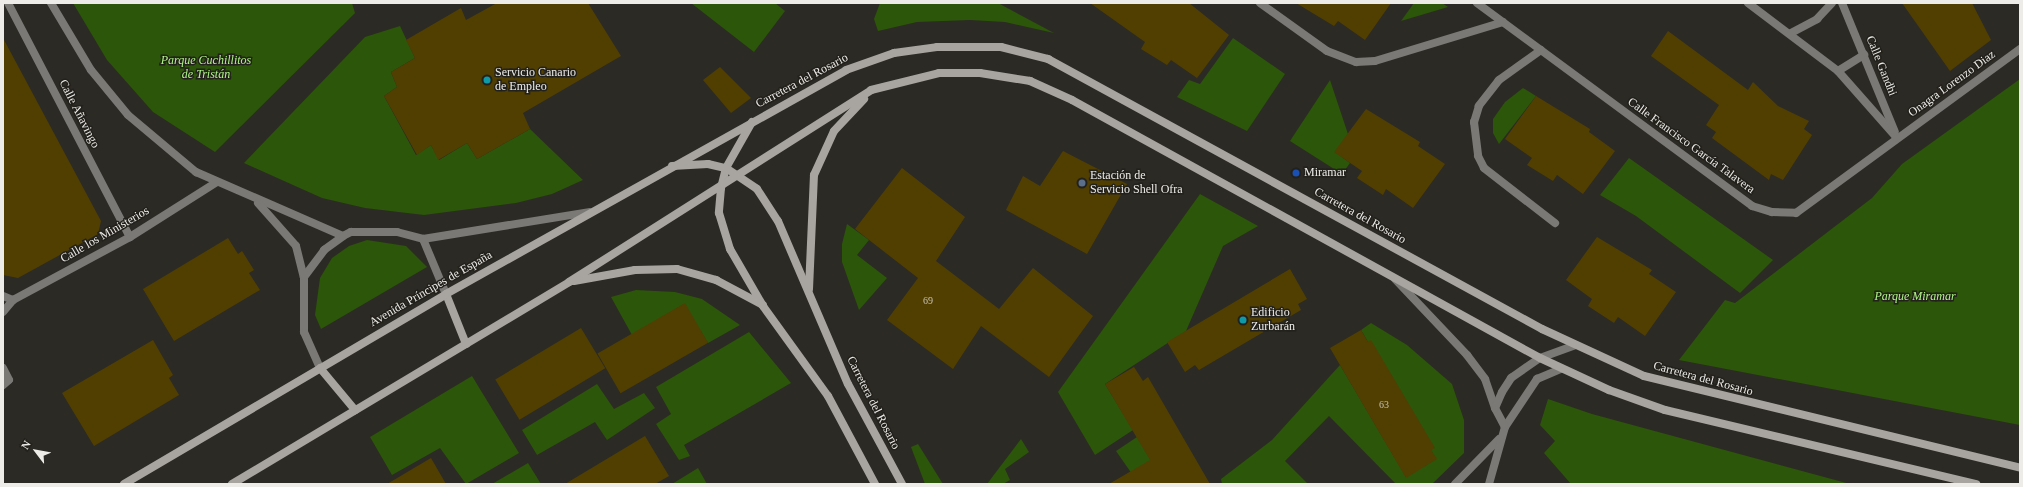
<!DOCTYPE html>
<meta charset="utf-8">
<style>
body{margin:0}
#map{position:relative;width:2023px;height:487px;overflow:hidden;background:#2c2a24;font-family:Georgia,serif}
div>[style]{position:absolute}
.green>*{inset:0;background:#2c5609}
.building>*{inset:0;background:#513f02;transform-origin:0 0}
.street>*{height:8px;margin:-4px;padding:0 4px;transform-origin:4px;border-radius:4px;background:#7a7976}
.secondary>*{height:8px;margin:-4px;padding:0 4px;transform-origin:4px;border-radius:4px;background:#a8a5a1}
.dots>*{width:11px;height:11px;translate:-50% -50%;box-sizing:border-box;border:2px solid #23211b;border-radius:50%}
span{translate:-50% -50%;white-space:nowrap;text-align:center;line-height:1.15;-webkit-text-stroke:3px #23211b;paint-order:stroke}
.number-label{font-size:10px;color:#c7c1af}
.number-label span{-webkit-text-stroke-width:0}
.park-label{font-size:12px;color:#b0f588;font-style:italic}
.street-label{font-size:12px;color:#eeece9}
.poi-label{font-size:12px;color:#eeece9}
.left{translate:0 -50%;text-align:left}
.frame{position:absolute;inset:0;border:4px solid #eeece9;pointer-events:none}
.north{position:absolute;left:16px;top:431px;width:40px;height:40px;-webkit-text-stroke:3px #23211b;paint-order:stroke;rotate:302deg;font-size:11px;font-weight:700;line-height:16px;text-align:center;color:#eeece9}
.north::after{content:'';display:block;margin:auto;width:14px;height:18px;background:#eeece9;clip-path:polygon(50% 0,100% 100%,50% 72%,0 100%)}
</style>
<div id="map">
<div class="green">
<i style="clip-path:polygon(73px 3px,352px 3px,355px 13px,215px 152px,153px 112px,107px 60px)"></i>
<i style="clip-path:polygon(691px 3px,775px 3px,785px 11px,754px 52px)"></i>
<i style="clip-path:polygon(880px 3px,998px 3px,1054px 33px,1005px 22px,970px 20px,917px 22px,878px 31px,874px 19px)"></i>
<i style="clip-path:polygon(1414px 3px,1442px 3px,1448px 7px,1401px 21px)"></i>
<i style="clip-path:polygon(400px 26px,415px 58px,391px 72px,397px 87px,384px 96px,416px 155px,431px 145px,439px 160px,467px 143px,477px 159px,530px 129px,583px 180px,552px 194px,516px 203px,424px 215px,365px 208px,322px 198px,244px 163px,365px 37px)"></i>
<i style="clip-path:polygon(1233px 38px,1285px 74px,1247px 131px,1177px 97px,1189px 80px,1200px 84px)"></i>
<i style="clip-path:polygon(2020px 79px,2020px 425px,1679px 360px,1725px 300px,1735px 303px,1872px 198px,1902px 164px)"></i>
<i style="clip-path:polygon(1330px 80px,1348px 134px,1335px 152px,1350px 163px,1342px 174px,1290px 141px)"></i>
<i style="clip-path:polygon(1523px 88px,1536px 96px,1499px 144px,1493px 133px,1493px 119px,1505px 102px)"></i>
<i style="clip-path:polygon(1629px 158px,1773px 260px,1740px 293px,1636px 216px,1600px 195px)"></i>
<i style="clip-path:polygon(1200px 194px,1258px 226px,1223px 246px,1186px 331px,1105px 384px,1133px 430px,1095px 455px,1058px 392px)"></i>
<i style="clip-path:polygon(847px 224px,869px 240px,857px 255px,887px 278px,859px 310px,842px 262px,842px 244px)"></i>
<i style="clip-path:polygon(367px 240px,406px 246px,427px 267px,321px 329px,315px 315px,320px 278px,332px 258px,349px 246px)"></i>
<i style="clip-path:polygon(636px 290px,675px 292px,702px 299px,740px 325px,708px 343px,684px 304px,632px 335px,611px 297px)"></i>
<i style="clip-path:polygon(1371px 323px,1407px 345px,1452px 384px,1464px 420px,1464px 453px,1432px 484px,1396px 484px,1329px 416px,1285px 461px,1308px 484px,1222px 484px,1221px 479px,1272px 440px,1340px 365px,1406px 477px,1436px 459px,1361px 330px)"></i>
<i style="clip-path:polygon(749px 332px,791px 383px,684px 445px,690px 456px,679px 460px,656px 424px,671px 414px,656px 387px)"></i>
<i style="clip-path:polygon(472px 376px,519px 453px,466px 484px,440px 448px,392px 475px,370px 437px)"></i>
<i style="clip-path:polygon(597px 384px,614px 409px,644px 393px,655px 408px,607px 440px,595px 422px,537px 455px,522px 430px)"></i>
<i style="clip-path:polygon(1548px 399px,1592px 414px,1850px 484px,1571px 484px,1544px 453px,1555px 441px,1540px 425px)"></i>
<i style="clip-path:polygon(1137px 437px,1165px 484px,1139px 484px,1116px 451px)"></i>
<i style="clip-path:polygon(1021px 439px,1029px 452px,1005px 469px,1010px 480px,1003px 484px,987px 484px)"></i>
<i style="clip-path:polygon(918px 444px,943px 484px,925px 484px,911px 447px)"></i>
<i style="clip-path:polygon(528px 463px,541px 484px,492px 484px)"></i>
<i style="clip-path:polygon(698px 468px,707px 484px,672px 484px)"></i>
</div>
<div class="building">
<i style="clip-path:polygon(497px 3px,588px 3px,621px 56px,523px 113px,530px 129px,477px 159px,467px 143px,438px 160px,431px 145px,417px 155px,384px 96px,397px 87px,391px 72px,415px 58px,406px 40px,461px 8px,466px 20px)"></i>
<i style="clip-path:polygon(1090px 3px,1189px 3px,1229px 35px,1197px 78px,1171px 60px,1167px 65px,1141px 49px,1145px 42px)"></i>
<i style="clip-path:polygon(1296px 3px,1391px 3px,1365px 40px,1338px 21px,1334px 26px)"></i>
<i style="clip-path:polygon(1902px 3px,1972px 3px,1991px 40px,1950px 71px)"></i>
<i style="clip-path:polygon(1668px 31px,1748px 90px,1753px 82px,1778px 106px,1809px 121px,1804px 129px,1812px 135px,1783px 180px,1771px 174px,1769px 180px,1712px 138px,1716px 132px,1706px 125px,1719px 105px,1651px 56px)"></i>
<i style="clip-path:polygon(3px 38px,101px 221px,98px 234px,18px 278px,3px 275px)"></i>
<i style="clip-path:polygon(720px 67px,751px 98px,731px 113px,703px 80px)"></i>
<i style="clip-path:polygon(1536px 96px,1590px 129px,1589px 132px,1615px 151px,1583px 194px,1557px 175px,1553px 181px,1527px 165px,1532px 158px,1505px 139px)"></i>
<i style="clip-path:polygon(1366px 109px,1420px 142px,1418px 146px,1445px 164px,1413px 208px,1386px 189px,1383px 195px,1357px 178px,1362px 171px,1334px 152px)"></i>
<i style="clip-path:polygon(1063px 151px,1127px 184px,1087px 254px,1006px 210px,1023px 176px,1040px 186px)"></i>
<i style="clip-path:polygon(902px 168px,965px 217px,936px 261px,999px 309px,1033px 268px,1093px 316px,1049px 377px,981px 326px,953px 369px,887px 320px,918px 278px,855px 229px)"></i>
<i style="clip-path:polygon(1597px 237px,1652px 270px,1649px 274px,1676px 292px,1645px 336px,1618px 317px,1614px 323px,1588px 306px,1592px 299px,1566px 280px)"></i>
<i style="clip-path:polygon(228px 238px,238px 254px,242px 251px,254px 270px,249px 273px,260px 290px,174px 341px,143px 289px)"></i>
<i style="clip-path:polygon(1290px 269px,1307px 299px,1298px 304px,1301px 310px,1199px 370px,1195px 365px,1185px 372px,1167px 342px)"></i>
<i style="left:685px;top:303px;width:46px;height:101px;rotate:60deg"></i>
<i style="left:581px;top:328px;width:47px;height:100px;rotate:59deg"></i>
<i style="clip-path:polygon(1361px 330px,1368px 342px,1371px 340px,1435px 448px,1431px 450px,1437px 459px,1406px 478px,1330px 348px)"></i>
<i style="clip-path:polygon(153px 340px,173px 375px,169px 378px,179px 395px,94px 446px,62px 393px)"></i>
<i style="clip-path:polygon(1134px 367px,1143px 381px,1148px 377px,1210px 484px,1109px 484px,1150px 460px,1105px 384px)"></i>
<i style="clip-path:polygon(645px 436px,669px 476px,655px 484px,565px 484px)"></i>
<i style="clip-path:polygon(431px 458px,446px 484px,387px 484px)"></i>
</div>
<div class="street">
<i style="left:8px;top:3px;width:264px;rotate:62.5deg"></i>
<i style="left:51px;top:3px;width:78px;rotate:59.2deg"></i>
<i style="left:91px;top:70px;width:58px;rotate:50.6deg"></i>
<i style="left:128px;top:115px;width:89px;rotate:40deg"></i>
<i style="left:196px;top:172px;width:160px;rotate:23.5deg"></i>
<i style="left:1260px;top:3px;width:82px;rotate:35.6deg"></i>
<i style="left:1327px;top:51px;width:31px;rotate:21deg"></i>
<i style="left:1356px;top:62px;width:19px;rotate:-3deg"></i>
<i style="left:1375px;top:61px;width:134px;rotate:-16.9deg"></i>
<i style="left:1477px;top:3px;width:342px;rotate:36.4deg"></i>
<i style="left:1752px;top:206px;width:21px;rotate:17deg"></i>
<i style="left:1772px;top:212px;width:24px;rotate:2deg"></i>
<i style="left:1796px;top:213px;width:278px;rotate:-36.2deg"></i>
<i style="left:1748px;top:3px;width:113px;rotate:37.1deg"></i>
<i style="left:1838px;top:71px;width:89px;rotate:48.6deg"></i>
<i style="left:1842px;top:3px;width:139px;rotate:67.7deg"></i>
<i style="left:1791px;top:33px;width:30px;rotate:-28deg"></i>
<i style="left:1817px;top:19px;width:22px;rotate:-47deg"></i>
<i style="left:1541px;top:50px;width:52px;rotate:144.5deg"></i>
<i style="left:1499px;top:80px;width:33px;rotate:128deg"></i>
<i style="left:1479px;top:106px;width:17px;rotate:107deg"></i>
<i style="left:1474px;top:122px;width:34px;rotate:83deg"></i>
<i style="left:1478px;top:156px;width:13px;rotate:63deg"></i>
<i style="left:1484px;top:168px;width:90px;rotate:37.8deg"></i>
<i style="left:1838px;top:71px;width:31px;rotate:-32deg"></i>
<i style="left:258px;top:203px;width:57px;rotate:48.5deg"></i>
<i style="left:296px;top:246px;width:32px;rotate:76deg"></i>
<i style="left:304px;top:277px;width:55px;rotate:90deg"></i>
<i style="left:304px;top:332px;width:39px;rotate:66deg"></i>
<i style="left:423px;top:239px;width:168px;rotate:-9.2deg"></i>
<i style="left:304px;top:277px;width:34px;rotate:-53deg"></i>
<i style="left:324px;top:250px;width:24px;rotate:-36deg"></i>
<i style="left:343px;top:236px;width:9px;rotate:-27deg"></i>
<i style="left:351px;top:232px;width:46px"></i>
<i style="left:397px;top:232px;width:27px;rotate:15deg"></i>
<i style="left:423px;top:239px;width:60px;rotate:67.3deg"></i>
<i style="left:1395px;top:279px;width:105px;rotate:46.5deg"></i>
<i style="left:1467px;top:355px;width:30px;rotate:53deg"></i>
<i style="left:1485px;top:379px;width:31px;rotate:71deg"></i>
<i style="left:3px;top:296px;width:11px;rotate:22deg"></i>
<i style="left:13px;top:300px;width:133px;rotate:-28.3deg"></i>
<i style="left:130px;top:237px;width:103px;rotate:-32.3deg"></i>
<i style="left:3px;top:312px;width:16px;rotate:-50deg"></i>
<i style="left:3px;top:368px;width:13px;rotate:63deg"></i>
<i style="left:9px;top:380px;width:8px;rotate:140deg"></i>
<i style="left:1505px;top:427px;width:58px;rotate:-56.3deg"></i>
<i style="left:1537px;top:379px;width:26px;rotate:-23deg"></i>
<i style="left:1455px;top:484px;width:63px;rotate:-45.6deg"></i>
<i style="left:1489px;top:484px;width:59px;rotate:-74.3deg"></i>
<i style="left:1505px;top:427px;width:21px;rotate:-118deg"></i>
<i style="left:1495px;top:408px;width:17px;rotate:-66deg"></i>
<i style="left:1502px;top:392px;width:17px;rotate:-57deg"></i>
<i style="left:1511px;top:378px;width:35px;rotate:-35deg"></i>
<i style="left:1540px;top:358px;width:38px;rotate:-20deg"></i>
</div>
<div class="secondary">
<i style="left:752px;top:122px;width:53px;rotate:119.5deg"></i>
<i style="left:726px;top:168px;width:21px;rotate:104deg"></i>
<i style="left:721px;top:188px;width:25px;rotate:95deg"></i>
<i style="left:719px;top:213px;width:38px;rotate:73deg"></i>
<i style="left:730px;top:249px;width:66px;rotate:59.9deg"></i>
<i style="left:763px;top:306px;width:111px;rotate:54.2deg"></i>
<i style="left:828px;top:396px;width:100px;rotate:61.9deg"></i>
<i style="left:672px;top:166px;width:36px;rotate:-3deg"></i>
<i style="left:708px;top:164px;width:18px;rotate:13deg"></i>
<i style="left:726px;top:168px;width:37px;rotate:34deg"></i>
<i style="left:757px;top:189px;width:38px;rotate:57deg"></i>
<i style="left:778px;top:221px;width:177px;rotate:66.8deg"></i>
<i style="left:848px;top:384px;width:114px;rotate:61.6deg"></i>
<i style="left:574px;top:281px;width:62px;rotate:-10.2deg"></i>
<i style="left:635px;top:270px;width:42px;rotate:-1.4deg"></i>
<i style="left:677px;top:269px;width:41px;rotate:15.8deg"></i>
<i style="left:716px;top:280px;width:53px;rotate:28deg"></i>
<i style="left:809px;top:289px;width:114px;rotate:-87.5deg"></i>
<i style="left:814px;top:175px;width:48px;rotate:-65.6deg"></i>
<i style="left:834px;top:131px;width:44px;rotate:-46.8deg"></i>
<i style="left:446px;top:294px;width:54px;rotate:68.2deg"></i>
<i style="left:320px;top:368px;width:55px;rotate:50.2deg"></i>
<i style="left:124px;top:484px;width:374px;rotate:-30.5deg"></i>
<i style="left:446px;top:294px;width:458px;rotate:-29.2deg"></i>
<i style="left:846px;top:70px;width:51px;rotate:-19.5deg"></i>
<i style="left:894px;top:53px;width:43px;rotate:-7.9deg"></i>
<i style="left:937px;top:47px;width:64px"></i>
<i style="left:1001px;top:47px;width:49px;rotate:14.3deg"></i>
<i style="left:1048px;top:59px;width:563px;rotate:28.66deg"></i>
<i style="left:1542px;top:329px;width:112px;rotate:24.7deg"></i>
<i style="left:1644px;top:376px;width:387px;rotate:13.7deg"></i>
<i style="left:232px;top:484px;width:393px;rotate:-30.9deg"></i>
<i style="left:569px;top:282px;width:358px;rotate:-32.4deg"></i>
<i style="left:871px;top:90px;width:70px;rotate:-14deg"></i>
<i style="left:939px;top:73px;width:41px"></i>
<i style="left:980px;top:73px;width:51px;rotate:9.1deg"></i>
<i style="left:1030px;top:81px;width:46px;rotate:24.3deg"></i>
<i style="left:1072px;top:100px;width:534px;rotate:28.87deg"></i>
<i style="left:1540px;top:358px;width:76px;rotate:24.9deg"></i>
<i style="left:1609px;top:390px;width:59px;rotate:19.7deg"></i>
<i style="left:1665px;top:410px;width:320px;rotate:13.4deg"></i>
</div>
<div class="dots">
<i style="left:487px;top:80px;background:#0f9aa8"></i>
<i style="left:1296px;top:173px;background:#1a4fb4"></i>
<i style="left:1082px;top:183px;background:#5c6f8a"></i>
<i style="left:1243px;top:320px;background:#0f9aa8"></i>
</div>
<div class="number-label">
<span style="left:928px;top:301px">69</span>
<span style="left:1384px;top:405px">63</span>
</div>
<div class="park-label">
<span style="left:206px;top:68px">Parque Cuchillitos<br>de Tristán</span>
<span style="left:1915px;top:297px">Parque Miramar</span>
</div>
<div class="street-label">
<span style="left:1881px;top:66px;rotate:68deg">Calle Gandhi</span>
<span style="left:802px;top:81px;rotate:-28deg">Carretera del Rosario</span>
<span style="left:1952px;top:84px;rotate:-36deg">Onagra Lorenzo Diaz</span>
<span style="left:79px;top:114px;rotate:63deg">Calle Añavingo</span>
<span style="left:1691px;top:146px;rotate:36deg">Calle Francisco García Talavera</span>
<span style="left:1360px;top:216px;rotate:29deg">Carretera del Rosario</span>
<span style="left:105px;top:235px;rotate:-30deg">Calle los Ministerios</span>
<span style="left:431px;top:289px;rotate:-30deg">Avenida Príncipes de España</span>
<span style="left:1703px;top:379px;rotate:15deg">Carretera del Rosario</span>
<span style="left:873px;top:403px;rotate:63deg">Carretera del Rosario</span>
</div>
<div class="poi-label">
<span class="left" style="left:495px;top:80px">Servicio Canario<br>de Empleo</span>
<span class="left" style="left:1304px;top:173px">Miramar</span>
<span class="left" style="left:1090px;top:183px">Estación de<br>Servicio Shell Ofra</span>
<span class="left" style="left:1251px;top:320px">Edificio<br>Zurbarán</span>
</div>
<div class="frame"></div>
<div class="north">N</div>
</div>
